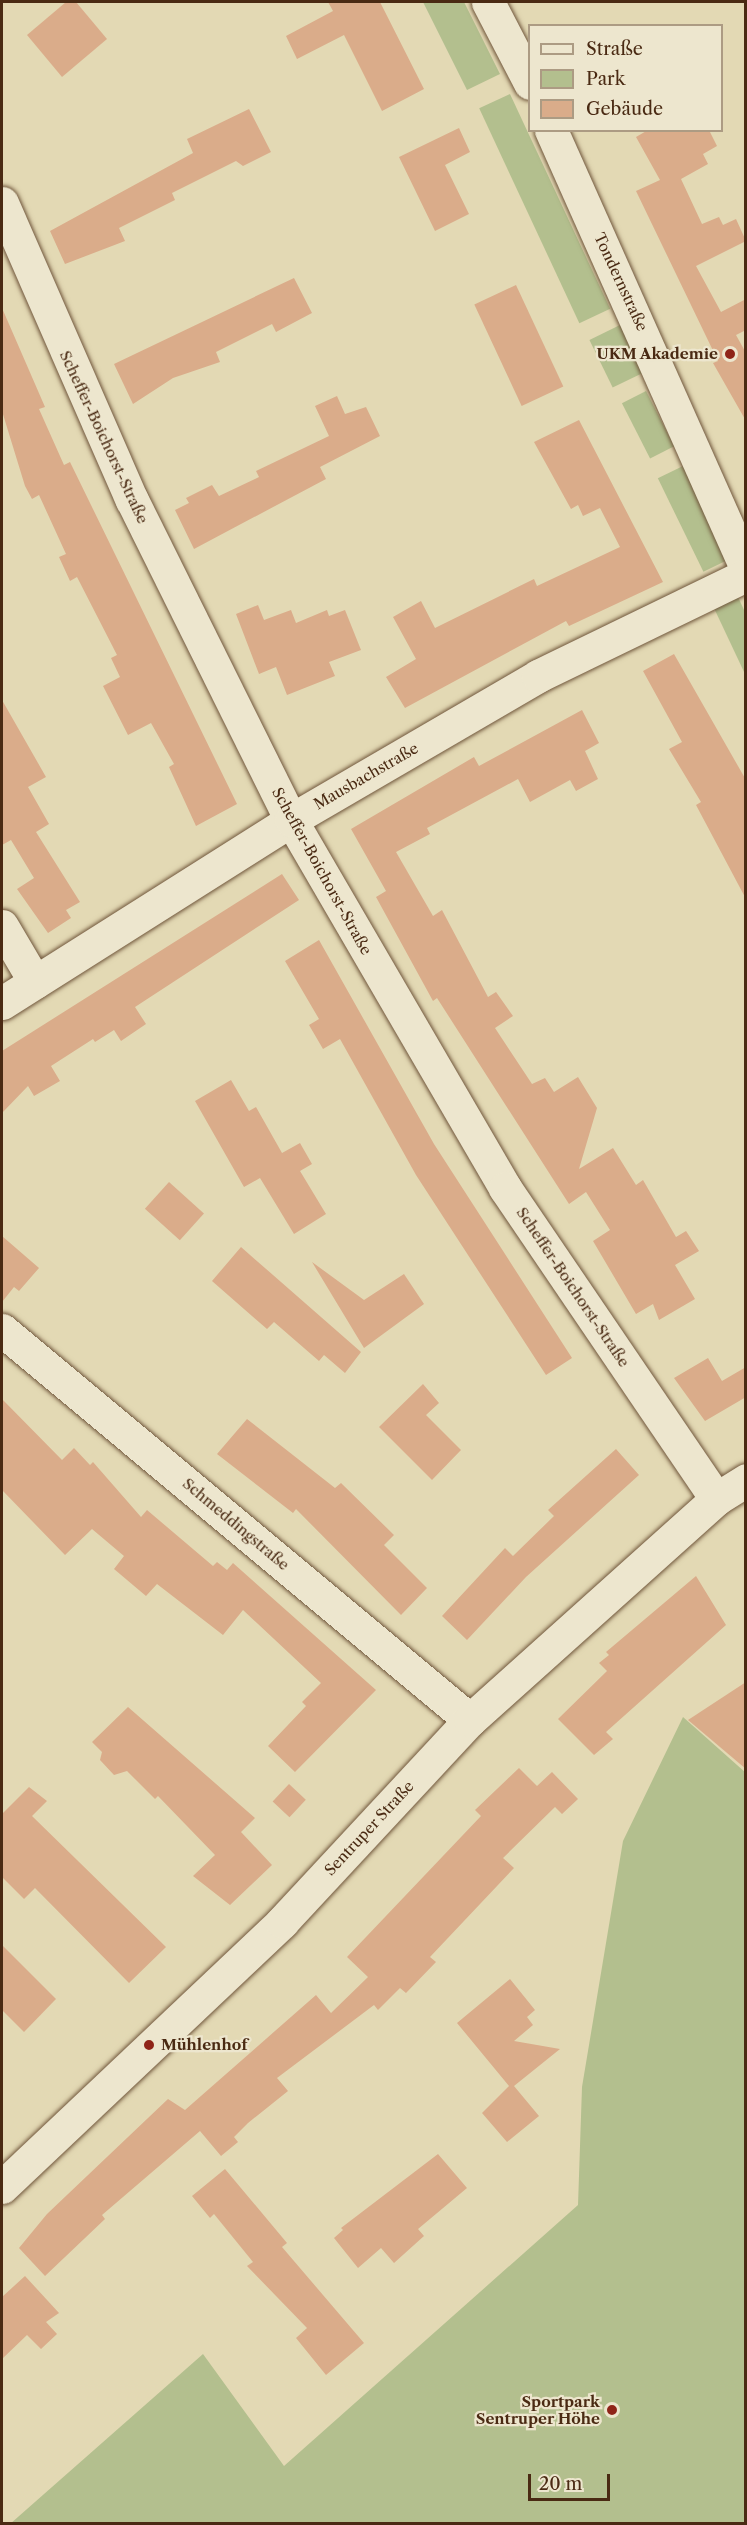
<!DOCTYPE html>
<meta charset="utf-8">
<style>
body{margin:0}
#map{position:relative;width:747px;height:2525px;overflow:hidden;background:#e3d9b4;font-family:"Libre Caslon Text",serif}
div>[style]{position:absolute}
.green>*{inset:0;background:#b3bf8e;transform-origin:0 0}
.building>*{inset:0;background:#daac8a;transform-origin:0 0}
.roads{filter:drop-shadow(0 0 2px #70563b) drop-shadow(0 0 2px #70563b)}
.minor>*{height:33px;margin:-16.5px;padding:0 16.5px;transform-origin:16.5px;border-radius:16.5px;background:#ede6ce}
.dots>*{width:16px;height:16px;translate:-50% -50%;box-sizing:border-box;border:3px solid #ede6ce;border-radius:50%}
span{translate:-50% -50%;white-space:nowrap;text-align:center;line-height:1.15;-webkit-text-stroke:4.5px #ede6ce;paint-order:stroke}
.street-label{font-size:15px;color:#4a2a13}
.poi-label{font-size:15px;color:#4a2a13;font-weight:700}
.right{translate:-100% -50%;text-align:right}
.left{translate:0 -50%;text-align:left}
.frame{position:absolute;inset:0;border:3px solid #4a2a13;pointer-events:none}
.legend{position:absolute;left:528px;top:24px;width:195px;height:108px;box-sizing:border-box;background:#ede6ce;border:2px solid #ac9b83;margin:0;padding:8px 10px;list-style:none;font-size:18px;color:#4a2a13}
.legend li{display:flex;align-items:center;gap:12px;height:30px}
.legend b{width:30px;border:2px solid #ac9b83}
.scale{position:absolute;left:528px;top:2474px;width:82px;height:27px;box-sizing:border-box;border:3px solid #4a2a13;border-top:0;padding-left:8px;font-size:18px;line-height:21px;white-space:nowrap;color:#4a2a13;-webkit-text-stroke:4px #ede6ce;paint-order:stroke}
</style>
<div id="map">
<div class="green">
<i style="clip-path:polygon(423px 2px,464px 2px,500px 74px,467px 90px)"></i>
<i style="left:510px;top:94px;width:237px;height:34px;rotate:65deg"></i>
<i style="left:620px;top:325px;width:53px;height:34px;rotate:64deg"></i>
<i style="left:646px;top:391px;width:62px;height:27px;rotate:63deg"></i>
<i style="left:683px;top:466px;width:104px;height:28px;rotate:64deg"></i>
<i style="clip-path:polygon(737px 595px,745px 612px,745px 674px,713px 606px)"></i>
<i style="clip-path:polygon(683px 1717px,746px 1773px,745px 2523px,10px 2524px,203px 2354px,284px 2466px,578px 2205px,582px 2087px,623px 1841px)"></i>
</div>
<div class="building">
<i style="clip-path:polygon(66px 2px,76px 2px,107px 39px,62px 77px,27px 35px)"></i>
<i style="clip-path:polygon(328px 2px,380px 2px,424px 89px,382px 111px,344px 35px,297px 59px,286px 36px,333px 11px)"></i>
<i style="clip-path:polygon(249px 109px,271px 152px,243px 166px,236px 161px,172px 193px,175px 200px,119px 228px,125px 241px,65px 264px,50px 231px,193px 153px,187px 139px)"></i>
<i style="clip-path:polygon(459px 128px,470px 152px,445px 165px,469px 214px,435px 231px,399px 157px)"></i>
<i style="clip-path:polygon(648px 130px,709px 130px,717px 146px,703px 154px,708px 164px,681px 179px,702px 224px,719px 217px,723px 225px,736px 219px,746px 241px,696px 266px,721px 312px,746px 299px,746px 330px,736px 335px,746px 353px,746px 421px,713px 363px,718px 361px,636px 191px,660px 180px,636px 137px)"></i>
<i style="clip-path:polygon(294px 278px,312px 313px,276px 332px,272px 324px,216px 352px,220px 362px,173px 378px,133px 404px,114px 364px)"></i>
<i style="left:516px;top:285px;width:112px;height:46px;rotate:65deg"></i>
<i style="clip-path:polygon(2px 308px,45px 407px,39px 409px,64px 465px,70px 462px,237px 804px,196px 826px,169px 767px,174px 764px,151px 723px,128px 735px,103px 686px,120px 677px,111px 658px,117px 655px,77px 577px,70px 581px,59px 557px,66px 554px,39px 495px,32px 499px,25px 486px,2px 411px)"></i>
<i style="clip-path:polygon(337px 396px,345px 414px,366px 407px,380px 436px,320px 467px,326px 479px,194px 549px,175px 510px,189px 503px,186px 498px,212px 485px,219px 496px,259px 477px,256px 471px,329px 436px,315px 406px)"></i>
<i style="clip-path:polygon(579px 420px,663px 582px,569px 626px,566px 621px,405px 708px,386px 677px,416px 659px,393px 617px,421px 601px,435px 628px,534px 579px,537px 586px,620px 547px,600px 508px,583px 516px,578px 505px,571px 509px,534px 442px)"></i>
<i style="clip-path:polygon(258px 605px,264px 620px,291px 610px,296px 623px,327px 610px,329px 616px,345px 610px,361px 650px,329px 662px,335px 676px,287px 695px,276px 667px,259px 674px,236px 614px)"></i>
<i style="clip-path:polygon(674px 654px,746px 780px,746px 899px,696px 805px,701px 802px,669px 749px,682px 742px,643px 671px)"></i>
<i style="clip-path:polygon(2px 700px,46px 777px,28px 787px,49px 824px,36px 832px,80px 902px,66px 910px,71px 918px,48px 933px,17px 889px,34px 878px,11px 840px,2px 845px)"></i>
<i style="clip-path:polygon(582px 710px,599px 743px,585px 751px,598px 779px,576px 791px,570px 780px,530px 802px,518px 779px,427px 828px,430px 834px,396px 852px,433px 916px,442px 910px,488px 997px,496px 992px,513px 1016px,495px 1028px,532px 1084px,545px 1078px,554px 1092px,578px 1077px,597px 1108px,579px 1169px,613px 1148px,636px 1185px,643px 1180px,676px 1237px,686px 1231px,699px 1251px,675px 1265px,695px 1299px,659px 1320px,653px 1304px,636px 1314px,593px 1241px,610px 1230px,586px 1192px,569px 1204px,437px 998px,433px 1001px,376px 897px,386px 891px,351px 829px,474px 757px,479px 766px)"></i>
<i style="clip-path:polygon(282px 874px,299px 900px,135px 1007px,146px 1024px,121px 1041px,114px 1030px,95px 1042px,93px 1039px,51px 1066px,60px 1081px,34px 1096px,28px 1086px,2px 1113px,2px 1051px)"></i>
<i style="clip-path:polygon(319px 940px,434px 1144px,572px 1358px,546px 1375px,416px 1175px,340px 1039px,323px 1049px,309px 1025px,319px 1019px,285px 961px)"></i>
<i style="clip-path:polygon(231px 1080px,249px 1111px,256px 1107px,282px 1153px,300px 1143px,312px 1164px,300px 1171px,326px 1214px,294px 1234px,260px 1178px,244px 1187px,195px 1101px)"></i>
<i style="left:169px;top:1182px;width:47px;height:36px;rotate:42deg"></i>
<i style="clip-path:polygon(2px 1236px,39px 1268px,19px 1291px,14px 1287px,2px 1302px)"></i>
<i style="clip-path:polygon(241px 1247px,361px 1352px,345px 1373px,324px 1355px,319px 1361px,274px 1322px,267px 1329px,212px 1281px)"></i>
<i style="clip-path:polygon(312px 1262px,364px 1300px,404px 1274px,424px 1304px,364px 1348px)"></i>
<i style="clip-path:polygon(708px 1358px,722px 1381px,746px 1367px,746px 1397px,705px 1421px,674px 1378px)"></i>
<i style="clip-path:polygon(423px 1384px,439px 1403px,426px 1415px,461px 1450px,432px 1480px,379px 1427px)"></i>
<i style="clip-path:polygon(2px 1399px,62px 1460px,74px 1448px,90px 1465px,93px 1462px,141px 1517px,147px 1510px,213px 1566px,217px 1562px,227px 1570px,233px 1563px,376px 1690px,295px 1772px,268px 1746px,306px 1706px,302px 1702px,321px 1683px,243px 1610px,223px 1635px,157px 1584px,146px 1596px,114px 1569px,124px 1556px,92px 1529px,65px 1555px,2px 1490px)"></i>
<i style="clip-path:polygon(247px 1419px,335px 1488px,341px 1483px,394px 1535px,384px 1545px,427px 1588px,401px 1615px,296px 1509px,293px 1513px,217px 1454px)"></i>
<i style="clip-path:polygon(616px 1449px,639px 1475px,526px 1577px,467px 1640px,442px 1616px,505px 1548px,513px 1556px,554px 1516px,548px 1510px)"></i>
<i style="clip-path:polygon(696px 1576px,726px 1625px,606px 1732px,613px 1739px,594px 1755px,558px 1719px,607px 1671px,599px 1663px,609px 1655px,606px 1652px)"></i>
<i style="clip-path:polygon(746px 1682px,746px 1769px,688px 1720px)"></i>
<i style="clip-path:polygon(128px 1707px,255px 1818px,241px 1832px,272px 1865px,230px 1905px,193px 1876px,215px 1855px,158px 1796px,155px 1799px,127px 1771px,114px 1775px,100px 1760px,102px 1752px,92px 1742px)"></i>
<i style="clip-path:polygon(519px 1768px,537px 1786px,552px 1772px,578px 1799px,562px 1814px,555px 1807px,503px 1858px,514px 1868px,430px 1957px,436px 1962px,406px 1993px,400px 1988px,378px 2010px,374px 2005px,277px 2078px,288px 2091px,248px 2123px,234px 2137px,238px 2142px,221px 2156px,200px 2131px,102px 2215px,105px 2219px,45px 2276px,19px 2248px,47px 2214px,168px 2099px,185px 2110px,316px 1995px,331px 2013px,368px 1977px,347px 1957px,481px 1816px,475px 1810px)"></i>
<i style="left:289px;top:1784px;width:23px;height:24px;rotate:43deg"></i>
<i style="clip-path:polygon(29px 1787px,47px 1801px,32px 1816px,166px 1947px,129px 1983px,35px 1888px,24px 1899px,2px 1877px,2px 1814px)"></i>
<i style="clip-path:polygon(2px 1945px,56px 1999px,24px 2032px,2px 2010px)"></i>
<i style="clip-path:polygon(510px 1979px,535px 2010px,527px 2017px,533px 2025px,514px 2041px,560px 2049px,514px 2086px,539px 2116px,507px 2142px,482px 2113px,509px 2086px,457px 2023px)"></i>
<i style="clip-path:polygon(438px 2154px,467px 2188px,418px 2229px,424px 2236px,394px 2263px,381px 2248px,358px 2268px,334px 2238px,343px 2230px,341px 2228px)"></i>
<i style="clip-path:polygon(225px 2169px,287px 2243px,282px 2247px,364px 2343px,326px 2375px,296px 2338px,307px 2328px,247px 2266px,253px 2262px,214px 2214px,210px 2218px,192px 2196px)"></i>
<i style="clip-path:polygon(25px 2276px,59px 2313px,46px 2322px,57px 2334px,41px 2349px,27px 2335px,2px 2359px,2px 2297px)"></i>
</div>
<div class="roads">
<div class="minor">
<i style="left:488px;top:2px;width:91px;rotate:62.6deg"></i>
<i style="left:551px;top:130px;width:479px;rotate:66deg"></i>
<i style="left:2px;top:203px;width:324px;rotate:66.4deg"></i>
<i style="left:132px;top:500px;width:357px;rotate:63.6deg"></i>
<i style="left:291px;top:820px;width:426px;rotate:59.8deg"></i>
<i style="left:505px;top:1188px;width:376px;rotate:55.8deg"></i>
<i style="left:2px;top:926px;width:65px;rotate:59.5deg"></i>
<i style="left:2px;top:1003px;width:342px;rotate:-32.3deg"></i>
<i style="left:291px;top:820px;width:286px;rotate:-30.2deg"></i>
<i style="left:538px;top:676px;width:231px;rotate:-25.9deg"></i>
<i style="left:2px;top:1330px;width:609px;rotate:39.81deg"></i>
<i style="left:2px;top:2187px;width:386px;rotate:-43.4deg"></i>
<i style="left:282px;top:1922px;width:276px;rotate:-47.1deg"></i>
<i style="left:470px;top:1720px;width:331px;rotate:-41.9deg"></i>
<i style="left:716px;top:1499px;width:36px;rotate:-32deg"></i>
</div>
</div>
<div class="dots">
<i style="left:730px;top:354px;background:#8f2418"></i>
<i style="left:149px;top:2045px;background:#8f2418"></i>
<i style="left:612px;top:2410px;background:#8f2418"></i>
</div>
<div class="street-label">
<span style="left:621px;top:282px;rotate:65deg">Tondernstraße</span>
<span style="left:104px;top:437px;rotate:65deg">Scheffer-Boichorst-Straße</span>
<span style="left:366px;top:776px;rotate:-30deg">Mausbachstraße</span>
<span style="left:322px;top:871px;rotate:61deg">Scheffer-Boichorst-Straße</span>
<span style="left:573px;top:1287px;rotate:56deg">Scheffer-Boichorst-Straße</span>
<span style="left:236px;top:1524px;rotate:40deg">Schmeddingstraße</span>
<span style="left:369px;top:1828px;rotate:-47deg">Sentruper Straße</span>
</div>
<div class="poi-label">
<span class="right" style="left:718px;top:354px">UKM Akademie</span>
<span class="left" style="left:161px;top:2045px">Mühlenhof</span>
<span class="right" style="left:600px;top:2410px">Sportpark<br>Sentruper Höhe</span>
</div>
<div class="frame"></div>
<ul class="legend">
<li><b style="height:8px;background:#ede6ce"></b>Straße</li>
<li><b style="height:16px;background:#b3bf8e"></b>Park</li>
<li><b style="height:16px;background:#daac8a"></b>Gebäude</li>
</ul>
<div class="scale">20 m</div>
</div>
